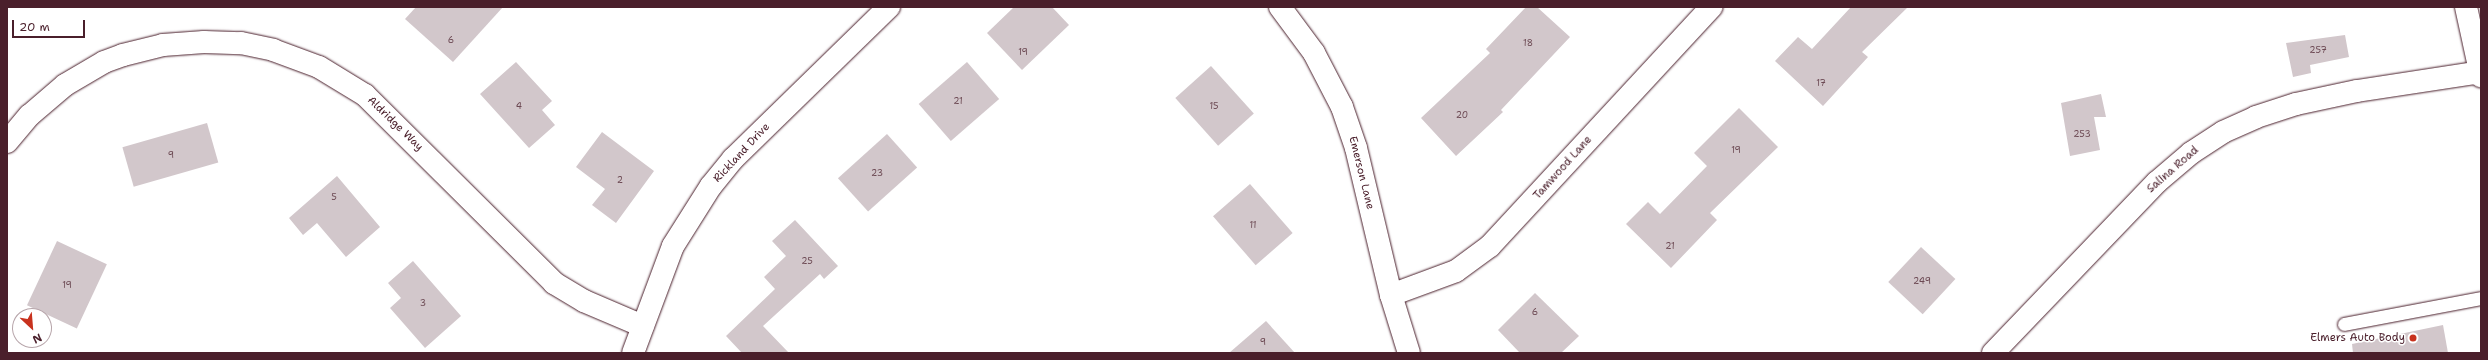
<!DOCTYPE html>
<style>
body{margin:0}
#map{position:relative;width:2488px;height:360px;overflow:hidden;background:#fff;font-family:"Shantell Sans",sans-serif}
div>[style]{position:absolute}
.building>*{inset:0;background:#d2c7cb;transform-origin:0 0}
.roads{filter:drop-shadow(0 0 1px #4a1f2b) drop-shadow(0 0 1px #4a1f2b)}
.lane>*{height:13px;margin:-6.5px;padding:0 6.5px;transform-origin:6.5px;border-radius:6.5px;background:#fff}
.street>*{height:22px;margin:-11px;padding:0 11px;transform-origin:11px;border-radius:11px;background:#fff}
.secondary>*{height:22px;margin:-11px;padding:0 11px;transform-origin:11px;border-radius:11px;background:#fff}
.primary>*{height:22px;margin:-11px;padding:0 11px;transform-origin:11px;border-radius:11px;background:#fff}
.dots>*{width:11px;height:11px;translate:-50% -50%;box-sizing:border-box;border:2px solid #fff;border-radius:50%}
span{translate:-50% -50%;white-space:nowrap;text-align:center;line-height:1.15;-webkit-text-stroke:3px #fff;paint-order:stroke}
.number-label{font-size:9px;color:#6c4953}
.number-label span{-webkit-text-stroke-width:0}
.street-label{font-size:11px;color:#4a1f2b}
.poi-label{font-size:11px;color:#4a1f2b}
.right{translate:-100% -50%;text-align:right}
.frame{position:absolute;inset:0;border:8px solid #4a1f2b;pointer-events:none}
.north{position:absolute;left:12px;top:308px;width:40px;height:40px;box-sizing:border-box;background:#fff;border:1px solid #b7a5aa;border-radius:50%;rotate:154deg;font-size:11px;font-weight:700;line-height:16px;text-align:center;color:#4a1f2b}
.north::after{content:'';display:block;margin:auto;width:14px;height:18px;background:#c8321e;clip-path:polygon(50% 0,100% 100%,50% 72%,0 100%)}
.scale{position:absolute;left:12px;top:20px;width:73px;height:18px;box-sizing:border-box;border:2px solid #4a1f2b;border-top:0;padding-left:5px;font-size:12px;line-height:14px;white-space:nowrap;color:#4a1f2b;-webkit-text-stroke:3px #fff;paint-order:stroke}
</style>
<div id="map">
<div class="building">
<i style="clip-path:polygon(416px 7px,503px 7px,453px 62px,405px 19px)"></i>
<i style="clip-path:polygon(1014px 7px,1052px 7px,1069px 25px,1022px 70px,987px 33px)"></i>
<i style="clip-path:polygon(1526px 7px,1537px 7px,1570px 37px,1501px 110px,1503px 112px,1456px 156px,1421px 118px,1490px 53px,1486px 49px)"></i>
<i style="clip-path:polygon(1851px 7px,1908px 7px,1862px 52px,1868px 57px,1823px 106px,1775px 61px,1798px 37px,1812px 49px)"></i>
<i style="clip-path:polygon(2345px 35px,2349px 57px,2310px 65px,2311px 73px,2293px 77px,2286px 43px)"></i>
<i style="clip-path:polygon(516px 62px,552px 101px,542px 110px,555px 125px,529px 148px,480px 94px)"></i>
<i style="left:967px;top:62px;width:49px;height:64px;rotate:49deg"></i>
<i style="left:1211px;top:66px;width:64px;height:48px;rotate:48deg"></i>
<i style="clip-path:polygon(2101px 94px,2106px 117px,2094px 117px,2100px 150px,2070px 156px,2061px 103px)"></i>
<i style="clip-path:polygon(1739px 108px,1778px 147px,1710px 213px,1717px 220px,1671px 268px,1626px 224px,1648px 202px,1660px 214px,1707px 166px,1694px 153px)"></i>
<i style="left:207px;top:123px;width:41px;height:88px;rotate:74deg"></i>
<i style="clip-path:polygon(602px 132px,654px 171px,616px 223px,592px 205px,605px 189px,576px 167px)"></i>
<i style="left:887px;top:134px;width:45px;height:66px;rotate:48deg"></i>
<i style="clip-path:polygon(337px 176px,380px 227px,346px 257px,317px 223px,303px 235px,289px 218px)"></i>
<i style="left:1250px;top:184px;width:65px;height:49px;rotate:49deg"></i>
<i style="clip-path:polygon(795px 220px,838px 266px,824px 279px,820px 274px,763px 326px,789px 353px,742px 353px,726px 336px,775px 289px,764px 277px,786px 256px,772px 241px)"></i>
<i style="left:57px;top:241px;width:55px;height:71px;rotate:25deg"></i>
<i style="left:1921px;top:247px;width:47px;height:48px;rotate:43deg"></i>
<i style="clip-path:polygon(413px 261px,461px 316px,425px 348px,390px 308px,401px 298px,388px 283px)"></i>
<i style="clip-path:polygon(1535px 293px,1579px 336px,1561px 353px,1520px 353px,1498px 330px)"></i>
<i style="clip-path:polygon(1266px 321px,1295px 353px,1229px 353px)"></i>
<i style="clip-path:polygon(2443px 325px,2448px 353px,2353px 353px,2352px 344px)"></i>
</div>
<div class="roads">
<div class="lane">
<i style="left:2344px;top:324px;width:139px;rotate:-10.7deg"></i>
</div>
<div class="street">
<i style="left:1280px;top:7px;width:57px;rotate:53.5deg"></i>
<i style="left:1314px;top:53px;width:61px;rotate:62.6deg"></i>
<i style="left:1342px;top:107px;width:43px;rotate:71.1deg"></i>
<i style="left:1356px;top:148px;width:151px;rotate:76.6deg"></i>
<i style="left:1391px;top:295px;width:61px;rotate:72.8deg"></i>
<i style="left:7px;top:142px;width:35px;rotate:-50deg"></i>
<i style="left:30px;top:115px;width:46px;rotate:-40.6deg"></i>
<i style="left:65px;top:85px;width:45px;rotate:-30.5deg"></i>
<i style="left:104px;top:62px;width:20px;rotate:-20deg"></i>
<i style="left:123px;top:55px;width:41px;rotate:-14deg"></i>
<i style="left:163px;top:45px;width:41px;rotate:-4.2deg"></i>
<i style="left:204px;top:42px;width:37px;rotate:2deg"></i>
<i style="left:241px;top:43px;width:33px;rotate:12deg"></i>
<i style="left:273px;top:50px;width:49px;rotate:20.3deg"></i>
<i style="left:319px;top:67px;width:54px;rotate:31.3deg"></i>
<i style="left:365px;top:95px;width:267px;rotate:44.8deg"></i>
<i style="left:554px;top:283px;width:35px;rotate:31deg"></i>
<i style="left:584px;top:301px;width:64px;rotate:23deg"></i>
<i style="left:1391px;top:295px;width:69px;rotate:-20.3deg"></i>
<i style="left:1456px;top:271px;width:42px;rotate:-36.3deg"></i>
<i style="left:1490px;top:246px;width:326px;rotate:-47.2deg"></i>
<i style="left:633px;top:353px;width:114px;rotate:-69.5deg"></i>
<i style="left:673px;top:246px;width:71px;rotate:-57.7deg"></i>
<i style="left:711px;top:186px;width:35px;rotate:-51deg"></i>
<i style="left:733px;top:159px;width:218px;rotate:-44.3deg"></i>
</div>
<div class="secondary">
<i style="left:1993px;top:353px;width:237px;rotate:-46.2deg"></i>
<i style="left:2157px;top:182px;width:45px;rotate:-40.5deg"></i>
<i style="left:2191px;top:153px;width:38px;rotate:-33deg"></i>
<i style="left:2223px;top:132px;width:36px;rotate:-24deg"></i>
<i style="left:2256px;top:117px;width:42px;rotate:-18deg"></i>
<i style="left:2296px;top:104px;width:62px;rotate:-12deg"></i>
<i style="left:2357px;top:91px;width:125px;rotate:-8.7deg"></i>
</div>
<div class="primary">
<i style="left:2466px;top:7px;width:71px;rotate:77.7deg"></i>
</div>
</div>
<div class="dots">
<i style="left:2413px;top:338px;background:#c8321e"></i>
</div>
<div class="number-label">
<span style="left:451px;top:40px">6</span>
<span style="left:1528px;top:43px">18</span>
<span style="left:2318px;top:50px">257</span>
<span style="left:1023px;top:52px">19</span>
<span style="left:1821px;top:83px">17</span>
<span style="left:958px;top:101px">21</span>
<span style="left:519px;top:106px">4</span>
<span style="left:1214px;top:106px">15</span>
<span style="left:1462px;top:115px">20</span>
<span style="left:2082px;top:134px">253</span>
<span style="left:1736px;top:150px">19</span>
<span style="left:171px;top:155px">9</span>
<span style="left:877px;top:173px">23</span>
<span style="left:620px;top:180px">2</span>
<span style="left:334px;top:197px">5</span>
<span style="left:1253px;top:225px">11</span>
<span style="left:1670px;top:246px">21</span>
<span style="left:807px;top:261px">25</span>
<span style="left:1922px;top:281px">249</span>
<span style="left:67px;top:285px">19</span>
<span style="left:423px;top:303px">3</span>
<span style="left:1535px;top:312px">6</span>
<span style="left:1263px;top:342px">9</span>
</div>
<div class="street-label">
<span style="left:395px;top:124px;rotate:44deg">Aldridge Way</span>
<span style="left:742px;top:153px;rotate:-47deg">Rickland Drive</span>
<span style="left:1563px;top:168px;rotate:-48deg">Tamwood Lane</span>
<span style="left:2173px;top:170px;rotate:-41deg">Salina Road</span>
<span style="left:1361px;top:173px;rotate:76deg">Emerson Lane</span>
</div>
<div class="poi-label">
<span class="right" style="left:2405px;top:338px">Elmers Auto Body</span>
</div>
<div class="frame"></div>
<div class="north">N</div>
<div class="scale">20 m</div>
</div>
